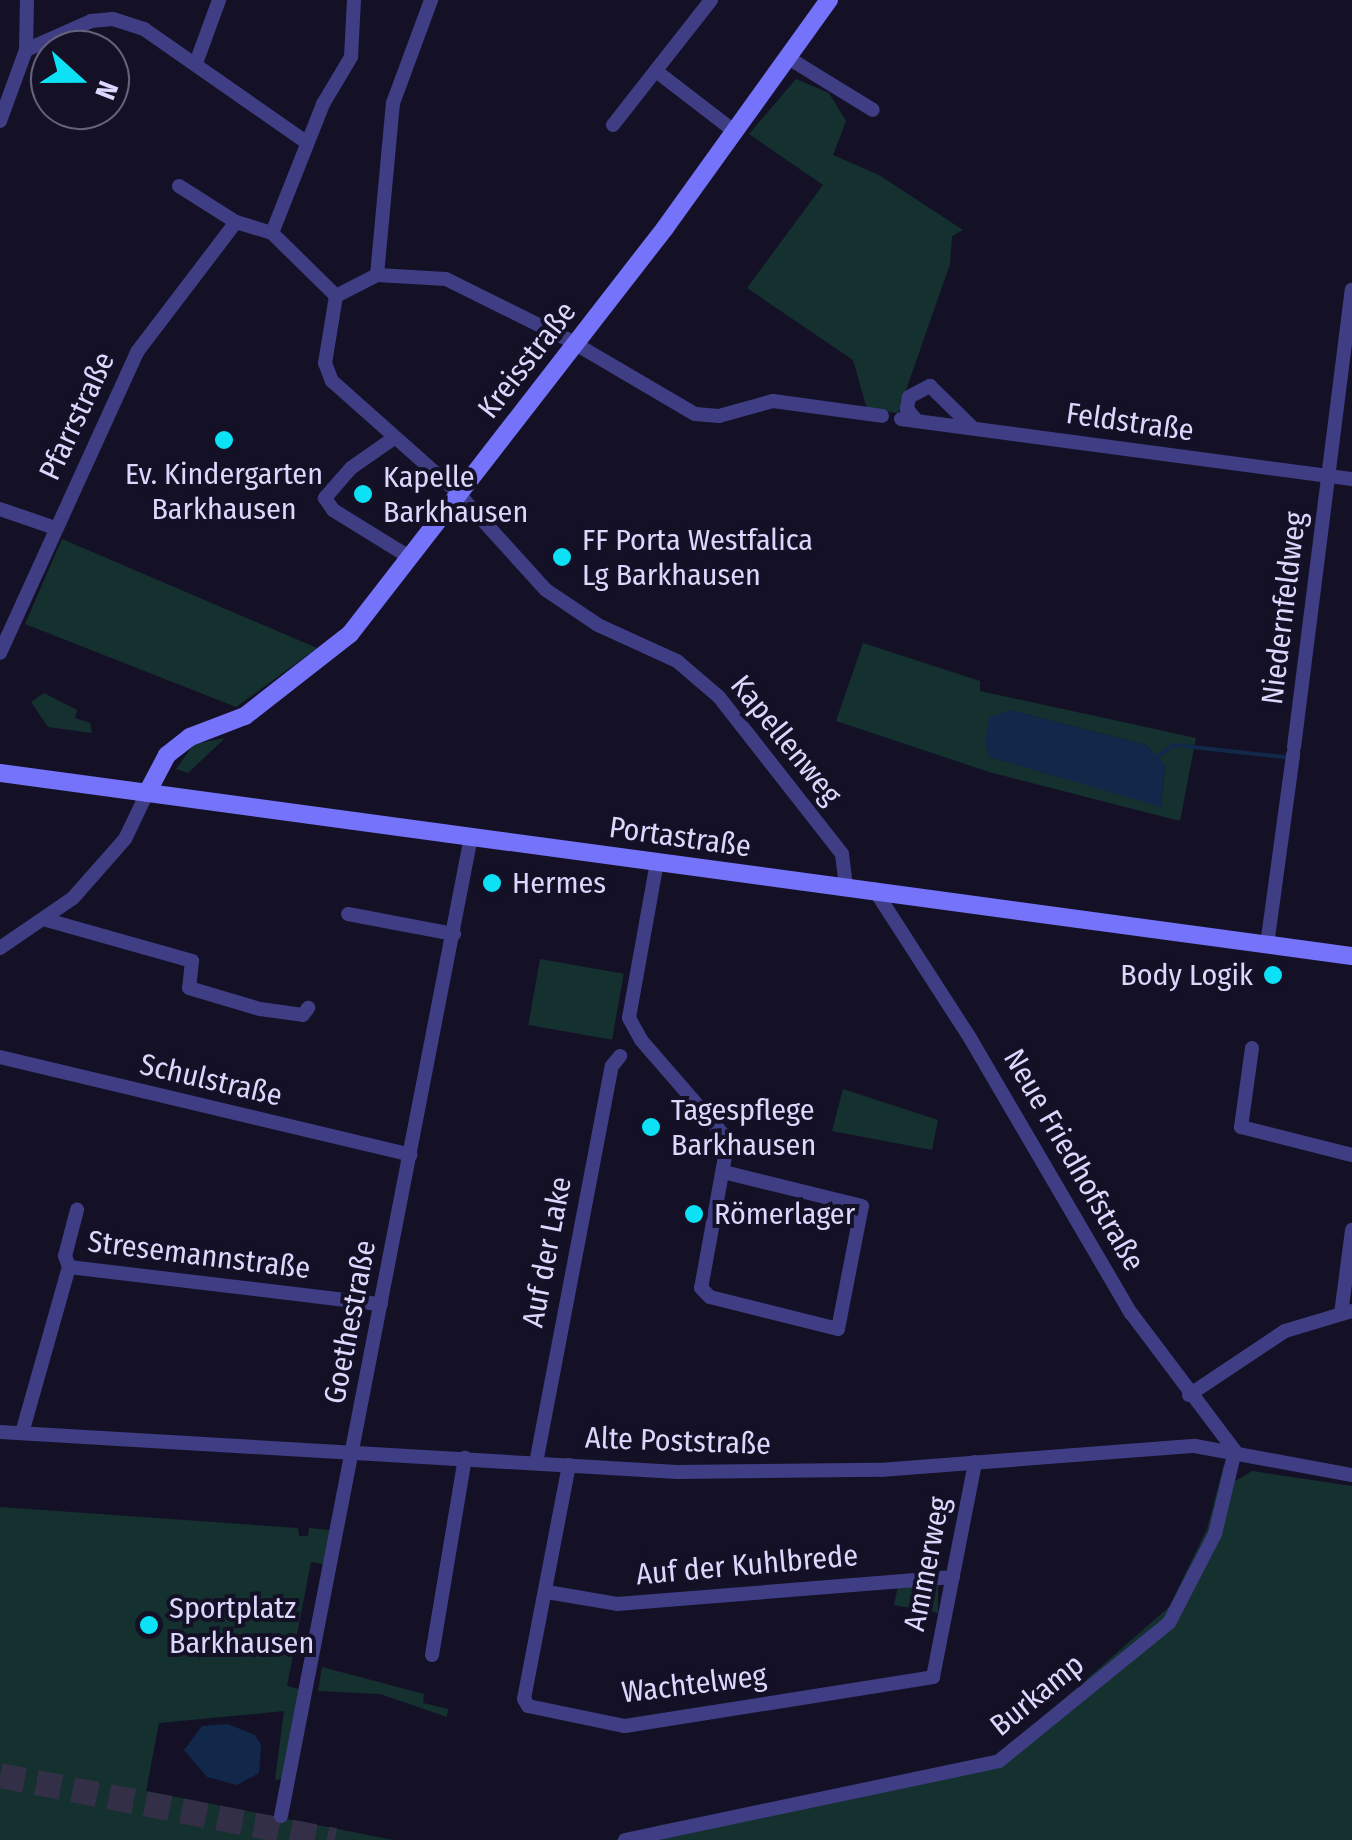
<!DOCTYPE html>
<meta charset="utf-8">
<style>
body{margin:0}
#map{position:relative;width:1352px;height:1840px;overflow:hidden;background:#141127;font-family:"Fira Sans Condensed",sans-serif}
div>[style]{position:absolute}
.green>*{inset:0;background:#14312f;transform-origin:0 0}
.water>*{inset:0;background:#11284b}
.stream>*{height:4px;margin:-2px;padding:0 2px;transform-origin:2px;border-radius:2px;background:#11284b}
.highway-tunnel>*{height:25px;margin-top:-12.5px;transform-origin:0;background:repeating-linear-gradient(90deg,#322f47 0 25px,transparent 0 37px)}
.street>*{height:14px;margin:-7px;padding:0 7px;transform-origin:7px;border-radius:7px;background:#3f3e84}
.secondary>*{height:18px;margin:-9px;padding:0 9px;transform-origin:9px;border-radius:9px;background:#7573fa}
.dots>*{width:28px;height:28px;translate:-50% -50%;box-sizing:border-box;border:5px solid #141127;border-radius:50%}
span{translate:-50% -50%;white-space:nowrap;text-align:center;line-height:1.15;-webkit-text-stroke:8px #141127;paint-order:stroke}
.street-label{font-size:30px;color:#dcd8fd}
.poi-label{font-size:30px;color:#dcd8fd}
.left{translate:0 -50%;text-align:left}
.right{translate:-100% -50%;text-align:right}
.north{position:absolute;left:30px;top:30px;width:100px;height:100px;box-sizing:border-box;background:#141127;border:2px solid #64617d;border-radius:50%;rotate:111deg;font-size:28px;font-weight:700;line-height:40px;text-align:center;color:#dcd8fd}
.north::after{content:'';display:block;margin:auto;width:35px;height:45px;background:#0ce1f5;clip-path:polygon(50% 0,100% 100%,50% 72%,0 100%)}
</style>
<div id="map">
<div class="green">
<i style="clip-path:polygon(796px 79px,829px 93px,846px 121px,833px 155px,879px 175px,963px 230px,952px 236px,950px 264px,898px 413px,867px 409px,853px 360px,747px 288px,823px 185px,749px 134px)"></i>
<i style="clip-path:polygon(62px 539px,317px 648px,236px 707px,25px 624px)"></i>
<i style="clip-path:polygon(evenodd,863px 643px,980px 681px,980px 691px,1196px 738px,1180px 821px,989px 772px,836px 721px,863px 643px,1010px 710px,1146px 745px,1165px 766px,1161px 806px,990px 757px,1010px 710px)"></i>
<i style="clip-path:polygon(44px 693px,77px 710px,75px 718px,90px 723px,92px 733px,48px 727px,31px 702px)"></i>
<i style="clip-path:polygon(225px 738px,188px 773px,176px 769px,194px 744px)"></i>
<i style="left:540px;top:959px;width:85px;height:67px;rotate:10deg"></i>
<i style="clip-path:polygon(843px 1089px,938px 1120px,932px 1150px,832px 1131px)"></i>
<i style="clip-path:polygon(1224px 1464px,1235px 1481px,1252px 1471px,1352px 1486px,1352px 1840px,615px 1840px,660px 1825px,992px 1762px,1169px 1607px,1207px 1529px)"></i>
<i style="clip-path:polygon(0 1507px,298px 1528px,299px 1536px,308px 1536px,309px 1528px,330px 1530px,323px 1564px,311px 1562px,287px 1686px,299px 1689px,282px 1779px,275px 1780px,284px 1711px,159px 1723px,146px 1791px,393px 1840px,0 1840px)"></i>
<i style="clip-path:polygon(938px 1585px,938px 1613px,894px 1605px,898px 1586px)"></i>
<i style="clip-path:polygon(322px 1667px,424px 1694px,423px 1703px,448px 1709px,447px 1717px,380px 1694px,318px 1691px)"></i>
</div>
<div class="water">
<i style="clip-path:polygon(1010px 710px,1146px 745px,1165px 765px,1161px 807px,990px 757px,985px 745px,990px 717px)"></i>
<i style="clip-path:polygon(228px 1724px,255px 1735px,261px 1745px,259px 1773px,237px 1785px,207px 1777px,184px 1750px,202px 1726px)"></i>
</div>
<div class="stream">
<i style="left:1154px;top:759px;width:24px;rotate:-35deg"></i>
<i style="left:1174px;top:745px;width:111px;rotate:6.2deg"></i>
</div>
<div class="highway-tunnel">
<i style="left:0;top:1775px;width:341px;rotate:11deg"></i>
</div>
<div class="street">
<i style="left:26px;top:50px;width:50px;rotate:-88.9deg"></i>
<i style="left:790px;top:59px;width:97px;rotate:31.6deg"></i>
<i style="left:196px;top:63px;width:67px;rotate:-69.9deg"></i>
<i style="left:656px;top:71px;width:98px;rotate:37.6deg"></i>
<i style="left:0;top:121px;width:76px;rotate:-69.9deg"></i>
<i style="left:26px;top:50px;width:71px;rotate:-24deg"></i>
<i style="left:91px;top:21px;width:22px;rotate:-5deg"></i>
<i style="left:113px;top:19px;width:33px;rotate:18deg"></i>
<i style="left:144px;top:29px;width:198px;rotate:34.9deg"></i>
<i style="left:613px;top:125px;width:159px;rotate:-51.9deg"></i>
<i style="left:179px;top:186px;width:67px;rotate:32.3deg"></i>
<i style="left:236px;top:222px;width:38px;rotate:17deg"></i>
<i style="left:272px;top:233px;width:90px;rotate:44.5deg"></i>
<i style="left:272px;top:233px;width:139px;rotate:-68.4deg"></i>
<i style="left:323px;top:104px;width:55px;rotate:-59.2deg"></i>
<i style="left:351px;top:57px;width:57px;rotate:-87deg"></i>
<i style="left:377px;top:275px;width:69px;rotate:3.3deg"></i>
<i style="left:446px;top:279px;width:135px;rotate:26.4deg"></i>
<i style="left:567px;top:339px;width:148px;rotate:30.4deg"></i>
<i style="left:695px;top:414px;width:24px;rotate:5deg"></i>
<i style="left:719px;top:416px;width:56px;rotate:-15.5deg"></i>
<i style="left:773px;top:401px;width:110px;rotate:7.8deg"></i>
<i style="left:336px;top:296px;width:68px;rotate:99.3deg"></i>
<i style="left:325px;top:363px;width:19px;rotate:69deg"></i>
<i style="left:332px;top:381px;width:167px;rotate:41.6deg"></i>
<i style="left:457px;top:492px;width:132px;rotate:47.8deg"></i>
<i style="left:546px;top:590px;width:63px;rotate:33.9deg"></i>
<i style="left:598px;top:625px;width:87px;rotate:24.5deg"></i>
<i style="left:677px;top:661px;width:55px;rotate:40.6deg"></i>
<i style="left:719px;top:697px;width:199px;rotate:51.9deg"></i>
<i style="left:842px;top:854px;width:33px;rotate:83deg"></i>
<i style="left:336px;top:296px;width:46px;rotate:-27.1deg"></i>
<i style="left:377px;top:275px;width:173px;rotate:-84.7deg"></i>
<i style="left:393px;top:103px;width:110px;rotate:-69.7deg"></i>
<i style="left:901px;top:419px;width:455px;rotate:7.6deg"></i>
<i style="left:917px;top:421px;width:16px;rotate:-130deg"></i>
<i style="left:907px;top:409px;width:12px;rotate:-81deg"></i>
<i style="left:909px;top:397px;width:24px;rotate:-28deg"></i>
<i style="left:930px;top:386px;width:60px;rotate:44.3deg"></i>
<i style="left:394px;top:438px;width:52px;rotate:145.1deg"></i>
<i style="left:351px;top:468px;width:40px;rotate:131deg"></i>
<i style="left:325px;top:498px;width:14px;rotate:56deg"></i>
<i style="left:333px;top:510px;width:89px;rotate:31.7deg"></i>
<i style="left:0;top:509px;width:58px;rotate:19.1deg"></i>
<i style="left:0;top:653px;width:331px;rotate:-65.5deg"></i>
<i style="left:137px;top:352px;width:163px;rotate:-52.7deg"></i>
<i style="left:1294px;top:747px;width:461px;rotate:-82.8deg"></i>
<i style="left:657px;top:862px;width:158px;rotate:100.2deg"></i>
<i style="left:629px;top:1018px;width:25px;rotate:61deg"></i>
<i style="left:641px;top:1040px;width:133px;rotate:49deg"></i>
<i style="left:728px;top:1140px;width:150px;rotate:100.3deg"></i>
<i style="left:701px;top:1288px;width:13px;rotate:45deg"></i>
<i style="left:710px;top:1297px;width:132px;rotate:14deg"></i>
<i style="left:838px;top:1329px;width:125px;rotate:-79deg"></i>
<i style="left:862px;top:1206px;width:142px;rotate:-166.2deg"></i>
<i style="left:874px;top:889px;width:177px;rotate:57.2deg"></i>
<i style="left:970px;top:1038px;width:319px;rotate:59.7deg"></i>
<i style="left:1131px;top:1313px;width:173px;rotate:53deg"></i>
<i style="left:348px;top:914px;width:108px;rotate:10.7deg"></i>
<i style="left:43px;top:919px;width:155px;rotate:15.7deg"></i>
<i style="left:192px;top:961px;width:27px;rotate:96deg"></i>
<i style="left:189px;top:988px;width:74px;rotate:16.5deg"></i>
<i style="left:260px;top:1009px;width:43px;rotate:7.9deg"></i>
<i style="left:303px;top:1015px;width:9px;rotate:-54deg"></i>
<i style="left:1267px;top:945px;width:193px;rotate:-82.2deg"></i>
<i style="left:0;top:948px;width:88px;rotate:-34.4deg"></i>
<i style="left:73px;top:898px;width:79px;rotate:-48.6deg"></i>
<i style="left:125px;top:839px;width:51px;rotate:-64.4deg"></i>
<i style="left:1252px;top:1048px;width:80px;rotate:97.9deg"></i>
<i style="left:1241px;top:1127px;width:114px;rotate:14.2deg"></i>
<i style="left:0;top:1057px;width:422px;rotate:13.4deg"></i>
<i style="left:69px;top:1267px;width:12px;rotate:-110deg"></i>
<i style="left:65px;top:1256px;width:48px;rotate:-75.4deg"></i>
<i style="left:1341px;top:1314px;width:85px;rotate:-82.5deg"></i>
<i style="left:1189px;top:1395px;width:115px;rotate:-33.7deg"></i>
<i style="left:1285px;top:1331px;width:70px;rotate:-16.6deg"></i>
<i style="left:0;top:1432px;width:678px;rotate:3.38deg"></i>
<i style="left:677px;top:1472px;width:203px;rotate:-0.6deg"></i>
<i style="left:880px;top:1470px;width:316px;rotate:-4.4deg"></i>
<i style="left:1195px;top:1446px;width:160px;rotate:10.5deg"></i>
<i style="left:22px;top:1433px;width:173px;rotate:-74.2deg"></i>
<i style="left:69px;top:1267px;width:314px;rotate:6.8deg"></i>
<i style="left:536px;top:1463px;width:404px;rotate:-79.2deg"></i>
<i style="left:612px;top:1066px;width:13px;rotate:-51deg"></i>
<i style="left:569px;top:1465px;width:238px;rotate:100.9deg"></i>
<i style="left:524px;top:1699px;width:8px;rotate:60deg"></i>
<i style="left:528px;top:1706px;width:99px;rotate:11.7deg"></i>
<i style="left:625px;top:1726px;width:312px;rotate:-9deg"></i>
<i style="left:933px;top:1677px;width:219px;rotate:-78.9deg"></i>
<i style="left:547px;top:1592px;width:71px;rotate:9.7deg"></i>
<i style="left:617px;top:1604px;width:337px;rotate:-4.6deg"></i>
<i style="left:432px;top:1655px;width:200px;rotate:-80.5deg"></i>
<i style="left:281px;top:1816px;width:997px;rotate:-79.02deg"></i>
<i style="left:625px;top:1840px;width:382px;rotate:-11.9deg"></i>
<i style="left:999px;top:1761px;width:219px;rotate:-39.1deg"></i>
<i style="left:1169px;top:1623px;width:100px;rotate:-62.7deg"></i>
<i style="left:1215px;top:1534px;width:85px;rotate:-76.5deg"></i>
</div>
<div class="secondary">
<i style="left:0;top:773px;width:1364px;rotate:7.71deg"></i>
<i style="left:147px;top:793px;width:43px;rotate:-62.2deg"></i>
<i style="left:167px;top:755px;width:29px;rotate:-38deg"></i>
<i style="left:190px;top:737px;width:59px;rotate:-20.9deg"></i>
<i style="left:245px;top:716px;width:133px;rotate:-38deg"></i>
<i style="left:350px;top:634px;width:514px;rotate:-52.19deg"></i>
<i style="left:665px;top:228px;width:281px;rotate:-54.3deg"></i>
</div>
<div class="dots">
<i style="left:224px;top:440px;background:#0ce1f5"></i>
<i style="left:363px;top:494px;background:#0ce1f5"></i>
<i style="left:562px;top:557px;background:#0ce1f5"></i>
<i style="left:492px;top:883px;background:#0ce1f5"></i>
<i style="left:1273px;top:975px;background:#0ce1f5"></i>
<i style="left:651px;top:1127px;background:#0ce1f5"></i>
<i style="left:694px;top:1214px;background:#0ce1f5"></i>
<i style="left:149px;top:1625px;background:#0ce1f5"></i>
</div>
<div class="street-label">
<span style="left:527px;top:360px;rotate:-52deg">Kreisstraße</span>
<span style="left:77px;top:416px;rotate:-65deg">Pfarrstraße</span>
<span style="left:1130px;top:422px;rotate:8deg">Feldstraße</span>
<span style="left:1284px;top:608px;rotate:-83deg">Niedernfeldweg</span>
<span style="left:786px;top:740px;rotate:51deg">Kapellenweg</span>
<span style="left:680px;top:837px;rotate:8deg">Portastraße</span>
<span style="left:211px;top:1080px;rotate:13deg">Schulstraße</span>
<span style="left:1074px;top:1160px;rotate:60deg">Neue Friedhofstraße</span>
<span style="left:547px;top:1252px;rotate:-79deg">Auf der Lake</span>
<span style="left:199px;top:1255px;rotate:7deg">Stresemannstraße</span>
<span style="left:350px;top:1322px;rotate:-79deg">Goethestraße</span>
<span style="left:678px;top:1441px;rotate:2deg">Alte Poststraße</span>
<span style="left:927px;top:1564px;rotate:-79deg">Ammerweg</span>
<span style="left:747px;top:1565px;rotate:-5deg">Auf der Kuhlbrede</span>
<span style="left:694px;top:1684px;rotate:-7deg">Wachtelweg</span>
<span style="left:1037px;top:1695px;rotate:-39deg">Burkamp</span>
</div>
<div class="poi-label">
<span style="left:224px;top:491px">Ev. Kindergarten<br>Barkhausen</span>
<span class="left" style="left:383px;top:494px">Kapelle<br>Barkhausen</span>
<span class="left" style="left:582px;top:557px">FF Porta Westfalica<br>Lg Barkhausen</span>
<span class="left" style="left:512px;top:883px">Hermes</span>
<span class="right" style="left:1253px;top:975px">Body Logik</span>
<span class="left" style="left:671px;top:1127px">Tagespflege<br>Barkhausen</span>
<span class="left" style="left:714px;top:1214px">Römerlager</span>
<span class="left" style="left:169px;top:1625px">Sportplatz<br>Barkhausen</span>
</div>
<div class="north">N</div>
</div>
